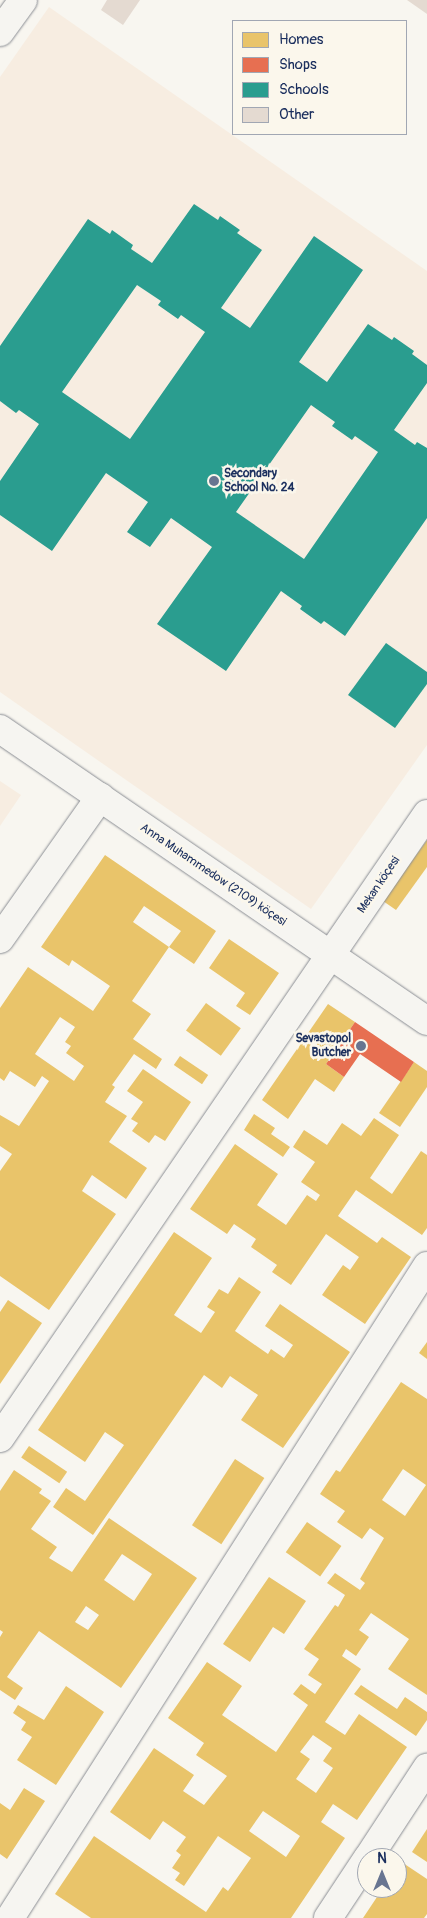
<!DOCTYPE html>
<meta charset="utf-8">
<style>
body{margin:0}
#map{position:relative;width:427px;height:1918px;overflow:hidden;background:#f8f6f0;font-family:Pangolin,sans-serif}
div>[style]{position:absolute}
.built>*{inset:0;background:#f7ede1}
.homes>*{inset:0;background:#e9c46a;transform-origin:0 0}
.shops>*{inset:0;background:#e76f51}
.schools>*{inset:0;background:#2a9d8f}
.building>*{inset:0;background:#e4dad1}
.roads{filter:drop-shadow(0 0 1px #8b8e94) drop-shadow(0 0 1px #8b8e94)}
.minor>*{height:28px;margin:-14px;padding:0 14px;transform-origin:14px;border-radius:14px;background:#f6f5f1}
.dots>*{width:14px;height:14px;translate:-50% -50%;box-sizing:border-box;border:2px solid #fbf7ec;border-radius:50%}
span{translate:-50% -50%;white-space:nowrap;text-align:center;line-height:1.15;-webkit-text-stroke:5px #fbf7ec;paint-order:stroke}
.poi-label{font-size:12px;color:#1b2f5e;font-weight:700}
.left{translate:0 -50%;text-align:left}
.right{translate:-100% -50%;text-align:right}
.street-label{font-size:12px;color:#1b2f5e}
.legend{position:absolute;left:232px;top:20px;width:175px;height:115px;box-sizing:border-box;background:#fbf7ec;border:1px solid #a1a7b3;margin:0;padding:6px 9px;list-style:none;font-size:15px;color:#1b2f5e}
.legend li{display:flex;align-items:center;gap:10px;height:25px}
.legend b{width:25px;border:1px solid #a1a7b3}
.north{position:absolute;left:357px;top:1848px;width:50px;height:50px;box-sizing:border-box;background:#fbf7ec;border:1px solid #a1a7b3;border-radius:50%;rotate:0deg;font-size:14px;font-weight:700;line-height:20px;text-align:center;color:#1b2f5e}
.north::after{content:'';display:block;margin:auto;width:18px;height:22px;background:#687591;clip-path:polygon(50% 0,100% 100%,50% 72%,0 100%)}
</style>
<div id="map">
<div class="built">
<i style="clip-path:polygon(49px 7px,427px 271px,427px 745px,311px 909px,0 692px,0 77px)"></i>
<i style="clip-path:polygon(0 781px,21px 795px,0 826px)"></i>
</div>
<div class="homes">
<i style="clip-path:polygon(427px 840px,427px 867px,396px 910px,383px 901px)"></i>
<i style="clip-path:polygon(evenodd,105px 855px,216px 931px,194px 964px,169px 947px,181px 931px,144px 906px,133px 922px,169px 947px,132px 1001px,151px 1014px,133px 1039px,162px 1059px,156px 1069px,134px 1054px,112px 1085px,115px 1087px,105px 1102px,127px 1116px,109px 1142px,147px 1168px,126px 1199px,92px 1175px,82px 1191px,116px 1214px,49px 1310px,0 1276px,0 1171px,12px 1154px,0 1146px,0 1115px,19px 1126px,49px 1081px,42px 1076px,35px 1087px,10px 1071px,4px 1081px,0 1078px,0 1008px,28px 967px,93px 1011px,110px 986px,72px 960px,69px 966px,41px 947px,105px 855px,60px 1017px,75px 1027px,65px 1042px,71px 1046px,66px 1053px,84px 1066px,74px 1081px,35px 1054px,60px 1017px)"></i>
<i style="clip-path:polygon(229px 939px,279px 973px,250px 1015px,236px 1006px,245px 993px,209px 968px)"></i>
<i style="left:206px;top:1003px;width:43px;height:34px;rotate:36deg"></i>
<i style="clip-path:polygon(328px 1004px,355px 1022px,326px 1064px,344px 1077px,334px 1092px,315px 1079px,288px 1119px,262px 1100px)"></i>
<i style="left:180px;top:1056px;width:34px;height:11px;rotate:34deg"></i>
<i style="clip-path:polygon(414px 1062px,427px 1071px,427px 1087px,400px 1127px,379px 1113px)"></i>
<i style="clip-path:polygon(143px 1069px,191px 1102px,165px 1141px,155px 1135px,149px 1143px,132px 1131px,138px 1123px,131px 1119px,143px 1102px,127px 1091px)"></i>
<i style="clip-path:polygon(254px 1114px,275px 1128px,271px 1134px,290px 1147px,283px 1157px,244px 1130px)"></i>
<i style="clip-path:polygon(374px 1118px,399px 1135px,370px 1178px,392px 1194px,421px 1151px,427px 1155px,427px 1228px,422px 1235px,356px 1190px,338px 1216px,377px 1243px,382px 1237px,411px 1257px,365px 1324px,322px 1295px,343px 1265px,350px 1270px,359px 1257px,326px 1234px,291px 1285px,272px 1272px,277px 1265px,251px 1247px,256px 1239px,234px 1224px,227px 1234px,190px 1209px,235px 1144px,278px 1174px,257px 1205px,286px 1225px,307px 1195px,316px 1201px,320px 1195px,301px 1182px,315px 1162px,293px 1147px,304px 1130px,327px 1145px,342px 1123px,361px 1136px)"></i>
<i style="clip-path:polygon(174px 1232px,212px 1258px,174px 1315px,201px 1333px,215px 1312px,207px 1307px,219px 1289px,228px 1294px,239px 1277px,261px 1292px,235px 1331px,268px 1354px,271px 1349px,284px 1358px,293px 1345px,265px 1326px,280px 1304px,350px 1352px,283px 1448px,241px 1420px,258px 1395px,230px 1376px,222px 1388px,204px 1375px,93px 1535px,53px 1507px,66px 1488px,85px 1501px,124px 1445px,105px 1432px,85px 1462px,38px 1430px)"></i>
<i style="clip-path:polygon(8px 1300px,42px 1323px,0 1384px,0 1312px)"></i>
<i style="clip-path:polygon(427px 1342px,427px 1359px,419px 1353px)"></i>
<i style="clip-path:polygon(evenodd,401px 1382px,427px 1399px,427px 1695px,388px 1669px,409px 1639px,371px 1613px,359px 1630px,369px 1637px,356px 1656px,346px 1649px,342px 1656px,361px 1669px,325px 1722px,345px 1735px,359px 1714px,407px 1747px,357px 1820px,333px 1804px,321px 1822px,345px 1838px,291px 1918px,91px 1918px,55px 1894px,94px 1836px,206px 1912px,223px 1887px,228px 1891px,251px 1858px,218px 1836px,184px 1886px,175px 1880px,180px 1873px,172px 1868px,181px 1855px,176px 1851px,186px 1837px,163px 1821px,150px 1840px,110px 1812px,154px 1748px,194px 1775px,183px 1791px,204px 1805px,227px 1776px,196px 1755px,204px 1743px,168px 1718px,207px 1662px,242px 1686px,222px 1715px,276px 1752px,308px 1705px,293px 1694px,301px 1684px,315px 1694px,322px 1684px,308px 1675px,319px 1659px,304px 1649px,335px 1605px,338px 1607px,345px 1595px,327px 1583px,335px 1573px,360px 1590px,365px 1583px,360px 1579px,384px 1538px,370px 1528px,362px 1539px,337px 1522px,345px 1511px,320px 1494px,336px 1470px,340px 1472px,401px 1382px,403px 1469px,426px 1485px,405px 1516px,382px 1500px,403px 1469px,401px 1382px,313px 1735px,332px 1748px,323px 1761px,333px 1768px,316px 1793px,296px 1779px,310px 1759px,300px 1752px,313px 1735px,401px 1382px,263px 1811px,300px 1836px,286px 1857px,249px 1831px,263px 1811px)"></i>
<i style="left:29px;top:1446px;width:46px;height:14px;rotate:34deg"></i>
<i style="left:235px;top:1459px;width:35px;height:79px;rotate:33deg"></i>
<i style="clip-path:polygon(evenodd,14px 1470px,42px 1489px,39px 1493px,51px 1501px,31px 1529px,57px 1547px,49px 1558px,54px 1561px,72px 1572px,109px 1518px,197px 1578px,121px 1688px,39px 1631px,7px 1677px,23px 1688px,15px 1700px,0 1690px,0 1637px,3px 1632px,0 1630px,0 1491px,14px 1470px,122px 1554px,152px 1574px,134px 1601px,104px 1580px,122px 1554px,14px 1470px,86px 1606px,99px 1615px,88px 1630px,75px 1622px,86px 1606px)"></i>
<i style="left:307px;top:1522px;width:42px;height:37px;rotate:35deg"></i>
<i style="clip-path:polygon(269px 1577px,306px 1601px,284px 1634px,273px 1627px,250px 1662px,223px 1644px)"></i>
<i style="clip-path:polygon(361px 1685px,397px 1709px,405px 1697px,427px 1712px,427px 1720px,416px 1736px,354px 1694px)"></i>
<i style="clip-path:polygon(66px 1686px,104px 1712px,56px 1785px,17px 1760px,32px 1737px,21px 1730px,26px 1722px,13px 1713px,18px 1705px,44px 1720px)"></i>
<i style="clip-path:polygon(24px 1788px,45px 1801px,7px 1859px,0 1854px,0 1803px,10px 1810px)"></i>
<i style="clip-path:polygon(427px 1829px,427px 1862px,412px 1852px)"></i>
<i style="clip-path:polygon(403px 1863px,427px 1879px,427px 1914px,424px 1918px,363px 1918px,383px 1888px,397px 1888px,397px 1871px)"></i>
</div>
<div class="shops">
<i style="clip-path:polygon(355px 1022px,414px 1062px,401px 1082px,360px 1054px,344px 1077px,326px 1064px)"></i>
</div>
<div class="schools">
<i style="clip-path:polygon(evenodd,194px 204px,218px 220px,220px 216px,240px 230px,237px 233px,262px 250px,221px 308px,250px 328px,314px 236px,363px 270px,299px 362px,327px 382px,368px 324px,392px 340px,394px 337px,414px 351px,412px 354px,427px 365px,427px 383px,394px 430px,415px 445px,417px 442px,427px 448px,427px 518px,345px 636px,324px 621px,321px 624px,300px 609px,302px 606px,281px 591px,226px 671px,157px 624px,212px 547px,171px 518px,150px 547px,127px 532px,148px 502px,106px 473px,52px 551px,0 515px,0 481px,39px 424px,19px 410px,16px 413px,0 401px,0 346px,88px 219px,110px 234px,112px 230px,133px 245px,131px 249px,152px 263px,194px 204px,137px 285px,161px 301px,158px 305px,178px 319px,181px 315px,205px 332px,130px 439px,62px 392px,137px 285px,194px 204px,311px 405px,335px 422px,332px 426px,352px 440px,355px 436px,378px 452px,304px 559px,236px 512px,311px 405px)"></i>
<i style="clip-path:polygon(386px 643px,427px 672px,427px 684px,395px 728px,348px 695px)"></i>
</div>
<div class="building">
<i style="clip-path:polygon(107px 0,140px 0,123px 25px,101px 10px)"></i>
<i style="clip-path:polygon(407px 0,427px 0,427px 14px)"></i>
</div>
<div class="roads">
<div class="minor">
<i style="left:0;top:32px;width:39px;rotate:-54deg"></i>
<i style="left:0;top:729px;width:517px;rotate:34.37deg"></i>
<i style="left:0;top:939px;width:174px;rotate:-54.8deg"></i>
<i style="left:0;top:1438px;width:756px;rotate:-55.62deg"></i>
<i style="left:368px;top:1858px;width:108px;rotate:-56.8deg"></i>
<i style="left:10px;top:1918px;width:774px;rotate:-57.4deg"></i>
<i style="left:328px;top:1918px;width:71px;rotate:-56.5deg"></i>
</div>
</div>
<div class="dots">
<i style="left:214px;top:481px;background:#687591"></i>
<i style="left:361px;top:1046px;background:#687591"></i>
</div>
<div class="poi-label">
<span class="left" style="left:224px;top:481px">Secondary<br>School No. 24</span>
<span class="right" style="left:351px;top:1046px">Sevastopol<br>Butcher</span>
</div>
<div class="street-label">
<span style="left:213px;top:875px;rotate:34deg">Anna Muhammedow (2109) köçesi</span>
<span style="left:379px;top:885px;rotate:-56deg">Mekan köçesi</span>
</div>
<ul class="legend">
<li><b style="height:14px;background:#e9c46a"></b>Homes</li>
<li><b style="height:14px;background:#e76f51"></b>Shops</li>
<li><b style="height:14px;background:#2a9d8f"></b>Schools</li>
<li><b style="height:14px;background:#e4dad1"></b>Other</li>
</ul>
<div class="north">N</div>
</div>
